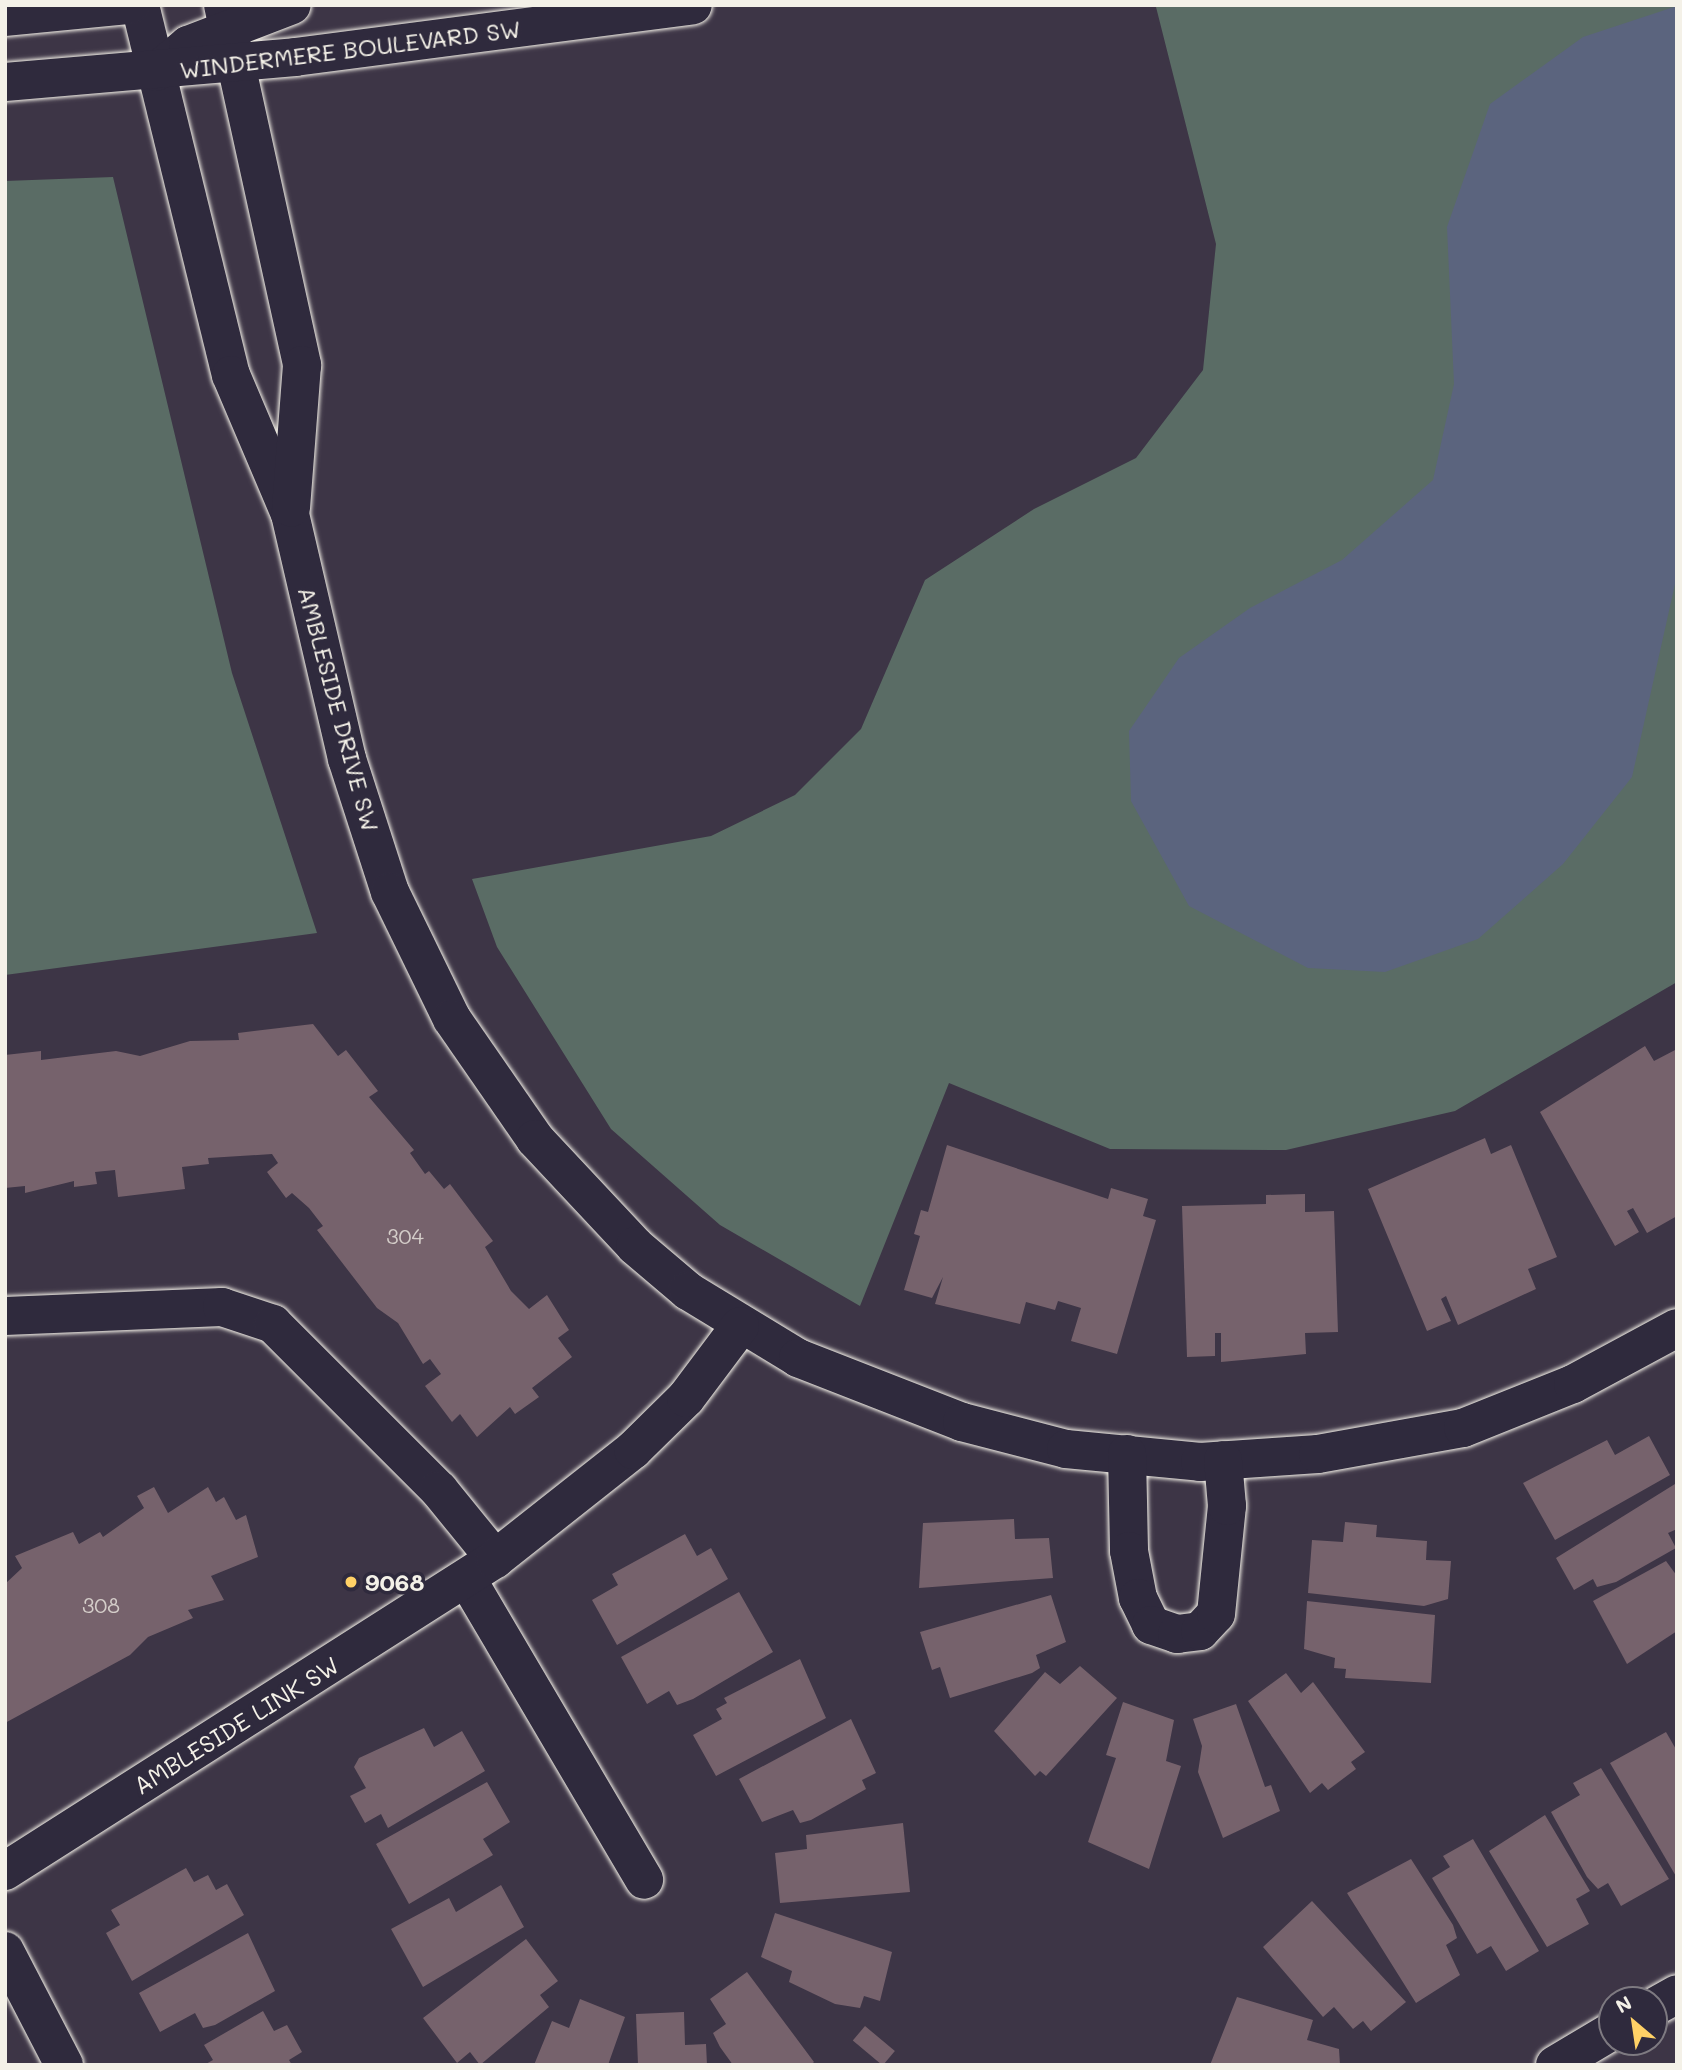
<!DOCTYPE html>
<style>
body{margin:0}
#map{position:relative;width:1682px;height:2070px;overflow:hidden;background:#3d3546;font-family:Mali,sans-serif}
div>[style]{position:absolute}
.green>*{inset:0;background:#5a6c65}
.water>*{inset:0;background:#5b647e}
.building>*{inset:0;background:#76626c;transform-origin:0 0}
.roads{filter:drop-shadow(0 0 2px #f4f1e8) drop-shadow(0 0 2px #f4f1e8)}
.minor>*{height:38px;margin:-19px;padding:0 19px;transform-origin:19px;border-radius:19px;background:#2f2a3d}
.major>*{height:38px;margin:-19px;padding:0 19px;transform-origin:19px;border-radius:19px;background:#2f2a3d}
.dots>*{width:19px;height:19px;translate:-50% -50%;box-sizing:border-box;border:4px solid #2f2a3d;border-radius:50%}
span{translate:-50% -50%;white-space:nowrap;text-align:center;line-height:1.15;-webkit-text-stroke:7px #2f2a3d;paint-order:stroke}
.number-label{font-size:21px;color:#d4cdc9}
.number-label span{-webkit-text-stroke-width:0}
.street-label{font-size:24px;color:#f4f1e8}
.poi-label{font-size:24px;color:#f4f1e8;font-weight:700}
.left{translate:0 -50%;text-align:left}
.frame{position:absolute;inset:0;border:7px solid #f4f1e8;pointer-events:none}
.north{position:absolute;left:1598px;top:1986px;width:70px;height:70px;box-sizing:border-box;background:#2f2a3d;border:2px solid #7e7a81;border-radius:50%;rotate:331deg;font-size:19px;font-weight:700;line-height:28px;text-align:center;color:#f4f1e8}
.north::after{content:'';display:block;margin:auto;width:24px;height:32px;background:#ffd166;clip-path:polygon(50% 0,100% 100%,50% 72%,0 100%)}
</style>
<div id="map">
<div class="green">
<i style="clip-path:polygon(1677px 5px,1677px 982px,1455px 1111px,1286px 1150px,1110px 1149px,949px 1083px,860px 1306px,720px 1225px,611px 1129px,497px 947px,472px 879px,711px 836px,795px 795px,861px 729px,925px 580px,1034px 509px,1136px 458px,1203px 370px,1216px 244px,1156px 7px)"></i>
<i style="clip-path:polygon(113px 177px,232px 673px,317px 933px,5px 975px,5px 181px)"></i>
</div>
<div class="water">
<i style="clip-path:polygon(1677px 6px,1677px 575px,1632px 777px,1563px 864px,1478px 939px,1385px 972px,1308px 968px,1189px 906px,1131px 801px,1129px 731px,1179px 658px,1250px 608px,1342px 560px,1433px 480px,1454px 384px,1447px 227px,1490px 104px,1583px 37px)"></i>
</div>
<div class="building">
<i style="clip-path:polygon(313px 1024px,338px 1056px,346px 1050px,378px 1091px,369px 1097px,414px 1150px,410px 1153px,425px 1174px,429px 1171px,444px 1189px,450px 1184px,493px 1241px,485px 1247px,511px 1291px,529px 1309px,547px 1295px,569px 1330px,558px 1338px,572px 1357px,532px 1388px,539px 1397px,515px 1414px,510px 1407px,477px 1437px,460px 1414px,452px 1422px,425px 1386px,441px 1374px,430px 1359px,423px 1364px,398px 1323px,377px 1308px,317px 1230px,323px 1226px,309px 1208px,292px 1193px,286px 1198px,267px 1172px,278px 1163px,272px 1154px,208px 1158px,209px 1164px,182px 1167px,185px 1189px,118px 1197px,115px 1170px,95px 1172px,97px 1184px,74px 1187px,74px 1181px,25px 1193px,25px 1186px,5px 1188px,5px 1055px,41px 1051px,41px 1060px,116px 1051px,140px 1056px,190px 1041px,239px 1040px,238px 1033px)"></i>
<i style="clip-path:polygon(1645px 1046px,1654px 1061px,1677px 1049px,1677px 1216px,1647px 1233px,1633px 1208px,1627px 1211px,1639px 1232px,1615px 1246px,1540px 1112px)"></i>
<i style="clip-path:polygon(1485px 1138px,1491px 1154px,1511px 1145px,1557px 1257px,1528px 1269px,1536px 1289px,1458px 1325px,1446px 1296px,1441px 1299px,1451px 1321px,1427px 1331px,1368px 1189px)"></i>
<i style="clip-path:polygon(947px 1145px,1108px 1199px,1111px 1188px,1148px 1199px,1143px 1216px,1156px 1220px,1117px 1354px,1071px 1341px,1081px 1308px,1058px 1301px,1055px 1310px,1026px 1302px,1020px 1324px,935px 1304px,943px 1277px,932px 1298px,904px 1290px,920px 1236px,914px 1234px,921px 1210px,928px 1212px)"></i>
<i style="clip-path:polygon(1305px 1194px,1305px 1212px,1334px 1211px,1338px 1332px,1305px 1333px,1306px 1354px,1221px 1362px,1221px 1333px,1215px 1333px,1215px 1356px,1187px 1357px,1182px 1206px,1266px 1204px,1266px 1195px)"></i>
<i style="clip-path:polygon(1649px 1436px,1670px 1475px,1555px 1540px,1523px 1483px,1607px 1440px,1615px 1455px)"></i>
<i style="clip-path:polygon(1675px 1484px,1677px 1529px,1668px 1533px,1676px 1548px,1616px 1582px,1597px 1587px,1593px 1579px,1574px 1590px,1556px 1558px)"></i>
<i style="clip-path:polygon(154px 1487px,168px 1513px,208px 1487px,216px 1502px,224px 1497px,236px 1520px,246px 1515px,258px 1557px,211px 1576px,224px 1600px,188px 1610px,193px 1618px,148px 1637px,130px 1655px,5px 1723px,5px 1584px,22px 1568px,15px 1556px,73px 1532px,79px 1544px,100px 1532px,103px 1537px,144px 1508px,137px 1496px)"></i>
<i style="clip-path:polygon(1014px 1519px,1015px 1539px,1049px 1538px,1053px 1578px,919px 1588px,923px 1523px)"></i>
<i style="clip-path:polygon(1345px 1522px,1377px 1525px,1376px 1537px,1427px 1541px,1426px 1560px,1451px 1561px,1448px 1599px,1424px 1606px,1308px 1593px,1312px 1540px,1343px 1542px)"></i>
<i style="clip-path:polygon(685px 1534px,697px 1556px,711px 1548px,728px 1579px,617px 1645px,592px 1600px,618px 1585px,612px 1574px)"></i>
<i style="clip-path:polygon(1666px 1561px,1677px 1576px,1677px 1631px,1627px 1664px,1593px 1601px)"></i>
<i style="clip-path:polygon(739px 1592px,773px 1652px,693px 1699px,677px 1705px,669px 1691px,647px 1704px,621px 1657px)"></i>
<i style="clip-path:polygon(1051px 1595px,1066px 1642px,1036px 1655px,1040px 1668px,1032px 1673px,950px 1698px,940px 1667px,932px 1670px,920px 1632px)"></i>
<i style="clip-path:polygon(1307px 1601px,1435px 1615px,1431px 1683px,1345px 1678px,1346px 1669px,1334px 1668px,1335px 1658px,1304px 1649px)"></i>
<i style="clip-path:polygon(800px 1659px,826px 1718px,716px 1776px,693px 1735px,722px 1719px,716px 1709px,727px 1703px,724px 1698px)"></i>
<i style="clip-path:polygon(1080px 1666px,1117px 1698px,1046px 1776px,1040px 1771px,1035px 1776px,994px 1731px,1045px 1672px,1060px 1684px)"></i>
<i style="clip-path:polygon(1286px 1673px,1301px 1693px,1313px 1682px,1365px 1752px,1351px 1762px,1356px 1769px,1328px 1790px,1322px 1783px,1310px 1793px,1248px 1701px)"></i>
<i style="clip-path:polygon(1123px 1702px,1174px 1720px,1166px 1761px,1181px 1766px,1149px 1869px,1088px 1842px,1116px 1758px,1106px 1755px)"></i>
<i style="clip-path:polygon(1236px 1704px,1265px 1787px,1271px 1785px,1280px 1811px,1223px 1838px,1198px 1772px,1202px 1746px,1193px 1719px)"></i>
<i style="clip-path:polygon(851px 1719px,876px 1773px,862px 1780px,866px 1789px,811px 1820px,800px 1823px,793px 1810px,762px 1822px,739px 1779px)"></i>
<i style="clip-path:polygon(424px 1728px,434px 1747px,462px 1731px,485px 1771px,388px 1828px,381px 1814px,365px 1823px,350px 1796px,366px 1788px,354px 1767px,359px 1758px)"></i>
<i style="clip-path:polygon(1666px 1732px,1677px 1751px,1677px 1878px,1610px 1763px)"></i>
<i style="clip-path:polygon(1601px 1768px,1669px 1879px,1621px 1906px,1608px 1883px,1598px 1889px,1587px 1877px,1551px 1812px,1580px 1795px,1573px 1783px)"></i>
<i style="clip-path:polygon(487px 1782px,510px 1822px,483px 1839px,493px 1855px,409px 1904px,376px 1844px)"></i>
<i style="clip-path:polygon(1545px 1815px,1590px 1891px,1576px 1899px,1589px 1924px,1547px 1947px,1489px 1851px)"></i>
<i style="clip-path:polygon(903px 1823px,910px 1892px,780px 1903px,775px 1853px,807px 1849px,806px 1835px)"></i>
<i style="clip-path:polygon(1473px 1839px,1539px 1951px,1506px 1971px,1491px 1946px,1477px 1954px,1432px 1878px,1450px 1867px,1443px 1856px)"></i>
<i style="clip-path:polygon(1411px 1859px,1453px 1925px,1457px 1938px,1446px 1945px,1460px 1975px,1416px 2003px,1347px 1893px)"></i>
<i style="clip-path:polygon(186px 1868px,194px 1882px,208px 1875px,216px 1890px,227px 1884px,244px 1915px,132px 1981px,106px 1933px,120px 1925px,111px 1910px)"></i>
<i style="clip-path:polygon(501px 1885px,524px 1927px,423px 1987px,391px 1929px,449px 1898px,456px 1912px)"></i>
<i style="clip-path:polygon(1312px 1901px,1406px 2002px,1371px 2031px,1363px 2021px,1353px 2029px,1334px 2007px,1323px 2017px,1263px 1947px)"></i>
<i style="clip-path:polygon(775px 1913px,892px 1952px,880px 2001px,864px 1996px,860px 2008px,835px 2004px,789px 1982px,792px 1971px,761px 1957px)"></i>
<i style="clip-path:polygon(248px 1933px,275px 1991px,215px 2025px,203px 2028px,195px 2013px,160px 2032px,139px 1993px)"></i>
<i style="clip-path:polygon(526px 1939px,558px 1981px,540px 1995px,549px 2007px,480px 2065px,470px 2052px,457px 2063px,423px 2018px)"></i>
<i style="clip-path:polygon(747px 1972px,814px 2062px,811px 2065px,733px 2065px,720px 2047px,713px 2033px,726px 2024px,710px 1999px)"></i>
<i style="clip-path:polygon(1237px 1997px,1313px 2020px,1307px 2040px,1339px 2049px,1340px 2065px,1210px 2065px)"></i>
<i style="clip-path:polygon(580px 1999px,625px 2017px,608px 2065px,534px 2065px,552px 2021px,569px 2028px)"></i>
<i style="clip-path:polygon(263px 2011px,274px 2031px,287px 2025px,302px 2052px,289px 2060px,292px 2065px,204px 2065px,213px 2060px,204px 2045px)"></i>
<i style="clip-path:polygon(684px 2012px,685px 2045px,706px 2044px,707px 2065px,638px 2065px,636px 2014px)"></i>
<i style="left:865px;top:2026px;width:39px;height:19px;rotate:40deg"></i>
</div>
<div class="roads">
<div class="minor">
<i style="left:140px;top:5px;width:381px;rotate:76.2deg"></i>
<i style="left:231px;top:375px;width:151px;rotate:67deg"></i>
<i style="left:290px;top:514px;width:252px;rotate:76.9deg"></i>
<i style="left:347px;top:759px;width:140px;rotate:72.1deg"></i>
<i style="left:390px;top:892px;width:141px;rotate:64deg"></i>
<i style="left:452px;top:1019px;width:146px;rotate:55.3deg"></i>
<i style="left:535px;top:1139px;width:146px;rotate:46.9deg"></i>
<i style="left:635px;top:1246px;width:70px;rotate:40.3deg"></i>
<i style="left:688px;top:1291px;width:129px;rotate:31.3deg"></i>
<i style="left:798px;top:1358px;width:176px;rotate:21.3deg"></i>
<i style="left:962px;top:1422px;width:107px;rotate:14.6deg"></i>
<i style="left:1066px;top:1449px;width:135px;rotate:5.5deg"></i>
<i style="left:1200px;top:1462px;width:118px;rotate:-3.9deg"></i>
<i style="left:1318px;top:1454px;width:147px;rotate:-10.2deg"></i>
<i style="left:1463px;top:1428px;width:118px;rotate:-21.8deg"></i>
<i style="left:1573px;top:1384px;width:118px;rotate:-28.3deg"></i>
<i style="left:223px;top:5px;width:369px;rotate:77.6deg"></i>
<i style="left:302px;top:365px;width:143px;rotate:94.4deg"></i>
<i style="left:5px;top:1316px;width:217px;rotate:-2.4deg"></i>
<i style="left:222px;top:1307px;width:54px;rotate:18.4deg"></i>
<i style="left:273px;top:1324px;width:235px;rotate:45deg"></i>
<i style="left:439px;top:1490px;width:89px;rotate:50.9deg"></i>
<i style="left:1127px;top:1454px;width:97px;rotate:88.8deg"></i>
<i style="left:1129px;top:1551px;width:48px;rotate:79.2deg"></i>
<i style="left:1138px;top:1598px;width:30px;rotate:64deg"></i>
<i style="left:1151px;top:1625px;width:28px;rotate:19deg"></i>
<i style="left:1177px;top:1634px;width:23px;rotate:-7deg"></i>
<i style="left:1200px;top:1631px;width:23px;rotate:-47deg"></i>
<i style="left:1216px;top:1614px;width:109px;rotate:-84.2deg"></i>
<i style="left:1227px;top:1506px;width:46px;rotate:-95deg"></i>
<i style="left:467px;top:1579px;width:349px;rotate:59.5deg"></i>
<i style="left:5px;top:1871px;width:581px;rotate:-32.49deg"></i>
<i style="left:495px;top:1559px;width:176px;rotate:-38.3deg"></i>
<i style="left:633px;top:1450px;width:74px;rotate:-44.5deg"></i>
<i style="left:686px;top:1398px;width:90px;rotate:-53.1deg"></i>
<i style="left:5px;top:1951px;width:128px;rotate:62.6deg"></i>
<i style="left:1654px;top:2007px;width:26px;rotate:-29deg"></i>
<i style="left:1555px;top:2065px;width:66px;rotate:-30.8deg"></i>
</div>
<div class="major">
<i style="left:5px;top:17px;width:125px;rotate:-5.5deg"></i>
<i style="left:156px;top:72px;width:42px;rotate:-40.2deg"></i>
<i style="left:188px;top:45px;width:111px;rotate:-21deg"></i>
<i style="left:5px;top:82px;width:291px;rotate:-4.9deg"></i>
<i style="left:295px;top:57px;width:401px;rotate:-7.4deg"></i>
</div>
</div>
<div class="dots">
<i style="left:351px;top:1582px;background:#ffd166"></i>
</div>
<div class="number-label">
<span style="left:405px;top:1236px">304</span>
<span style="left:101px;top:1605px">308</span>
</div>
<div class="street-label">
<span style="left:350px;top:49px;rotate:-7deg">WINDERMERE BOULEVARD SW</span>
<span style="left:339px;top:709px;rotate:75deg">AMBLESIDE DRIVE SW</span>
<span style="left:236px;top:1725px;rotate:-32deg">AMBLESIDE LINK SW</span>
</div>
<div class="poi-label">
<span class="left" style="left:365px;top:1582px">9068</span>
</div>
<div class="frame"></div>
<div class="north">N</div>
</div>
